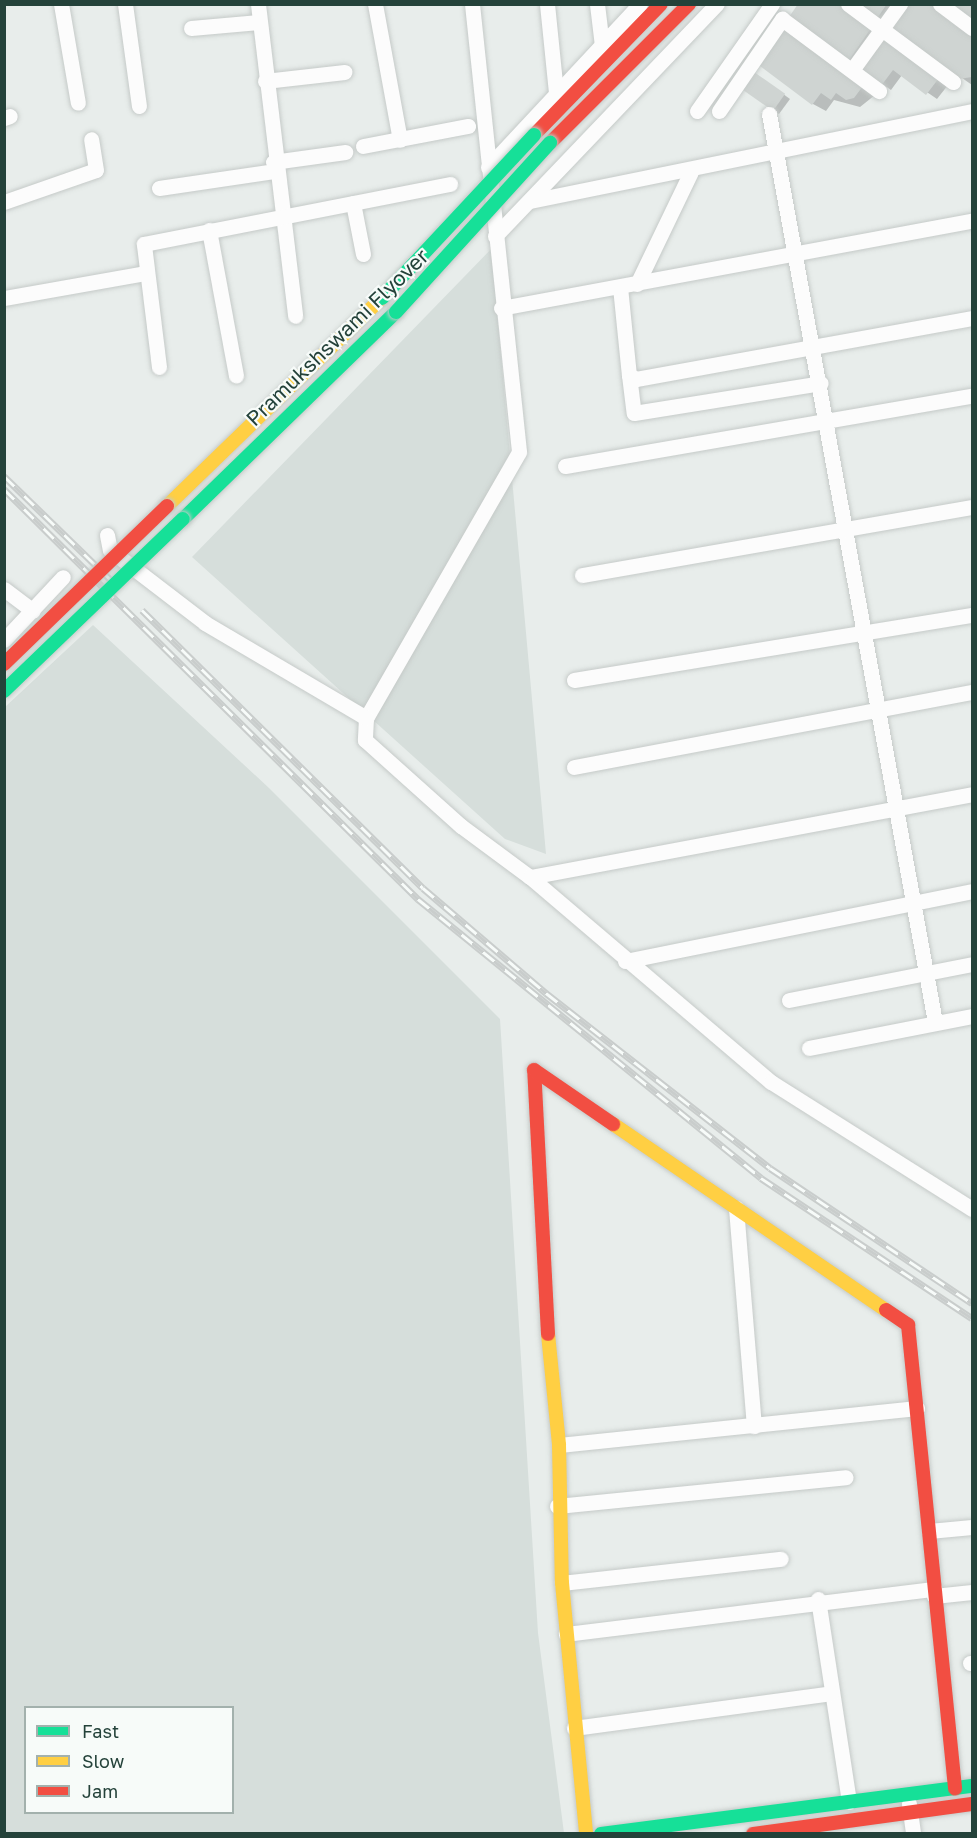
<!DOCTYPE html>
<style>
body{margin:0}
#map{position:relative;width:977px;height:1838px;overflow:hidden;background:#e8edeb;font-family:"Golos Text",sans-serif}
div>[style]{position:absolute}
.built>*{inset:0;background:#d6dedb}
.shadow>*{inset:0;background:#0003}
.building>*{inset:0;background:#cfd4d2;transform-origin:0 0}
.roads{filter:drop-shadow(0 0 2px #c5cac8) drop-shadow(0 0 2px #c5cac8)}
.street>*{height:15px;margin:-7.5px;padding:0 7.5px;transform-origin:7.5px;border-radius:7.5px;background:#fcfcfc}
.fast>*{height:14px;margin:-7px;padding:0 7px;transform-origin:7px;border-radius:7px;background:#16e098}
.slow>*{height:14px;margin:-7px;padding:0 7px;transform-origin:7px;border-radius:7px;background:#ffcf43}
.jam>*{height:14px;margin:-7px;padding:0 7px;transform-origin:7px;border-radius:7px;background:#f24e42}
.rail>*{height:7px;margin-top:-3.5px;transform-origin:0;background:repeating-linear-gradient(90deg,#f7fbf9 0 14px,#c9cdcc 0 28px);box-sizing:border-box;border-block:2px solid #c9cdcc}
.bridges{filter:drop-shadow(0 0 2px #c3cbc8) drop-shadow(0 0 2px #c3cbc8)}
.fast-bridge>*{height:14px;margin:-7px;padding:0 7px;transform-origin:7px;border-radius:7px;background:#16e098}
.jam-bridge>*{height:14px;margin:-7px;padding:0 7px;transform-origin:7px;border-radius:7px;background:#f24e42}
span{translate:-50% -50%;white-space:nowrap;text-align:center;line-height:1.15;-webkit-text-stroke:4.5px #f7fbf9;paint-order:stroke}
.street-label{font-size:21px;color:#24423a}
.frame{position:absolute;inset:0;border:6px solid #24423a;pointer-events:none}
.legend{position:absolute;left:24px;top:1706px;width:210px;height:108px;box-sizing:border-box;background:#f7fbf9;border:2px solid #a3b1ad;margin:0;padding:8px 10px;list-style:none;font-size:18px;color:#24423a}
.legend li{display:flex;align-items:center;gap:12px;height:30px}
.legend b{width:30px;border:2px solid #a3b1ad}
</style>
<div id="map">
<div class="built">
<i style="clip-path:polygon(496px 244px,497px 312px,546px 854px,505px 839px,192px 557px)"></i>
<i style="clip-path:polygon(evenodd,93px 625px,269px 788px,500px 1019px,538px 1633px,564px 1833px,5px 1833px,5px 707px,93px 625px,26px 1708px,232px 1708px,232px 1812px,26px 1812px,26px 1708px)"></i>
</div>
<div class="shadow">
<i style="clip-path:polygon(841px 4px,948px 85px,937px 99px,902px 75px,891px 90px,848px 61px)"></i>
<i style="clip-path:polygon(857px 4px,931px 4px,972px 35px,972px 85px)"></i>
<i style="clip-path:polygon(784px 28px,875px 95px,860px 107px,834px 100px,826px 111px,813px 104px,759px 62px)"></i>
<i style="clip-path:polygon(760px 77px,790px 99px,779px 114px,773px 111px)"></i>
</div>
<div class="building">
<i style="clip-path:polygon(798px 4px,841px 4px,872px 27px,847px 63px,787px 20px)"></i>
<i style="clip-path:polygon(854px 4px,887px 4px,876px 20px)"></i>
<i style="clip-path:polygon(902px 4px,931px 4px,972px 35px,972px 77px,959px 79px,887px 26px)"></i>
<i style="clip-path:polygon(947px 4px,972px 4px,972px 23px)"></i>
<i style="clip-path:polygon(784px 26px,863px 86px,854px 98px,846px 100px,836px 93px,831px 100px,821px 93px,812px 105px,756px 63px)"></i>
<i style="clip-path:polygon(883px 36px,939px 78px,926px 95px,893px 70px,881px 86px,858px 69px)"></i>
<i style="left:754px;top:72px;width:38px;height:21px;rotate:35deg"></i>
</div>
<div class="roads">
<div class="street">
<i style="left:61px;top:4px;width:100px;rotate:80.3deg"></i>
<i style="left:125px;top:4px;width:103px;rotate:82.2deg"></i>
<i style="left:258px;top:4px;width:314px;rotate:83.2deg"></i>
<i style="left:375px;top:4px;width:138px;rotate:79.6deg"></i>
<i style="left:472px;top:4px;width:450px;rotate:84deg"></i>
<i style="left:519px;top:452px;width:307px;rotate:119.9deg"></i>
<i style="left:366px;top:718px;width:22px;rotate:93deg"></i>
<i style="left:365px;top:740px;width:129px;rotate:41.9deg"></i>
<i style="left:461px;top:826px;width:86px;rotate:36.5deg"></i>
<i style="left:530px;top:877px;width:316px;rotate:40.4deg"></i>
<i style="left:771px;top:1082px;width:238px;rotate:32.3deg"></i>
<i style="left:547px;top:4px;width:89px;rotate:84.2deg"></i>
<i style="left:597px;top:4px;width:42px;rotate:83.2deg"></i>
<i style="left:848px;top:4px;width:131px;rotate:36.6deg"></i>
<i style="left:940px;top:4px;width:40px;rotate:37deg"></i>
<i style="left:191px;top:28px;width:68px;rotate:-5deg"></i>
<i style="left:852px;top:70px;width:82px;rotate:-54deg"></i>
<i style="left:265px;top:81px;width:80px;rotate:-6.5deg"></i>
<i style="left:697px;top:111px;width:131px;rotate:-55deg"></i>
<i style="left:719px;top:111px;width:112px;rotate:-55.6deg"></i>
<i style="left:782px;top:19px;width:121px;rotate:36.6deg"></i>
<i style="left:769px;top:114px;width:923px;rotate:79.64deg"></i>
<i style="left:4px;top:118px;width:6px;rotate:-18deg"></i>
<i style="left:363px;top:146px;width:107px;rotate:-10.8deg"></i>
<i style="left:273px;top:162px;width:73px;rotate:-7.9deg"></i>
<i style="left:488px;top:167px;width:223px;rotate:-47deg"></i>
<i style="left:159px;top:188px;width:116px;rotate:-8.4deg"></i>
<i style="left:530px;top:201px;width:451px;rotate:-11.5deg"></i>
<i style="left:4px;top:202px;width:97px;rotate:-19.2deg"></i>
<i style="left:96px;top:170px;width:31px;rotate:-99deg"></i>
<i style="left:353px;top:203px;width:52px;rotate:78.9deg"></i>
<i style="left:209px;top:230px;width:148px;rotate:79.5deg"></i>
<i style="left:495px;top:236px;width:321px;rotate:-46.3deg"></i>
<i style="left:637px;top:284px;width:124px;rotate:-64.3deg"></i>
<i style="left:620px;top:287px;width:88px;rotate:84.2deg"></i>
<i style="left:629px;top:375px;width:8px;rotate:30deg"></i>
<i style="left:636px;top:379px;width:341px;rotate:-10.3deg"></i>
<i style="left:4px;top:298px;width:144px;rotate:-10deg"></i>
<i style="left:501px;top:308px;width:479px;rotate:-10.5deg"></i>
<i style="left:159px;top:367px;width:124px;rotate:-97deg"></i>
<i style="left:144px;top:244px;width:312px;rotate:-11.1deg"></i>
<i style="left:629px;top:375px;width:38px;rotate:83deg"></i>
<i style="left:634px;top:413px;width:189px;rotate:-9.1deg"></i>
<i style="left:565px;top:466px;width:413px;rotate:-9.8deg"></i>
<i style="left:107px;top:535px;width:15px;rotate:79deg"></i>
<i style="left:110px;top:550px;width:120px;rotate:37.5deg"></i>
<i style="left:205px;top:623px;width:187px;rotate:30.5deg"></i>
<i style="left:582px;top:575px;width:396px;rotate:-9.9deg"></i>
<i style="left:4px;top:589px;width:36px;rotate:37deg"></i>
<i style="left:4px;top:640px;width:86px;rotate:-46.9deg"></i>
<i style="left:574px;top:680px;width:403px;rotate:-9.3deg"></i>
<i style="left:574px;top:767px;width:405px;rotate:-10.7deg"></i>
<i style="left:530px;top:877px;width:450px;rotate:-10.6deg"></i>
<i style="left:625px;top:961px;width:354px;rotate:-11.4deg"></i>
<i style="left:789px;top:1000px;width:187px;rotate:-11.1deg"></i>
<i style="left:809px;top:1048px;width:166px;rotate:-11.1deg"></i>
<i style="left:736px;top:1208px;width:219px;rotate:85.3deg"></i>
<i style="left:559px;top:1445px;width:360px;rotate:-5.9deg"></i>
<i style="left:557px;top:1506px;width:290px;rotate:-5.7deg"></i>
<i style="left:929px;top:1531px;width:43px;rotate:-5.3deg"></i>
<i style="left:562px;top:1583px;width:220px;rotate:-6.3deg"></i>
<i style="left:934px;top:1596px;width:38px;rotate:-6deg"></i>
<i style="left:818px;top:1599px;width:205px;rotate:81.3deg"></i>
<i style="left:566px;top:1634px;width:371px;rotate:-7deg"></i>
<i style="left:970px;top:1663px;width:2px"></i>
<i style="left:574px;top:1728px;width:260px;rotate:-7.7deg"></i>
<i style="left:909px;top:1804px;width:30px;rotate:82deg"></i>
</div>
<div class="fast">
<i style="left:183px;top:519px;width:297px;rotate:-44.2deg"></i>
<i style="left:601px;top:1834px;width:374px;rotate:-7.4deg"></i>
</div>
<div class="slow">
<i style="left:167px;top:506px;width:299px;rotate:-44.1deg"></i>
<i style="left:613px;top:1124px;width:330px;rotate:34.3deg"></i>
<i style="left:548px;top:1334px;width:112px;rotate:84.3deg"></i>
<i style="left:559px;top:1445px;width:138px;rotate:88.8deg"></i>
<i style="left:562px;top:1583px;width:252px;rotate:84.5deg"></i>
</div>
<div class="jam">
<i style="left:534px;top:135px;width:182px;rotate:-45.9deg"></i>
<i style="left:550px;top:143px;width:197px;rotate:-45deg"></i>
<i style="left:886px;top:1310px;width:27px;rotate:34deg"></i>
<i style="left:908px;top:1325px;width:466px;rotate:84.2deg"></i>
<i style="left:548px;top:1334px;width:264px;rotate:-93deg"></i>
<i style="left:534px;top:1070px;width:96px;rotate:34.4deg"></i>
<i style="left:753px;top:1834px;width:221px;rotate:-7.8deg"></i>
</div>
</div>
<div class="rail">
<i style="left:4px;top:476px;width:156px;rotate:44.2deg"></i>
<i style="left:4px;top:489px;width:583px;rotate:44.72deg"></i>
<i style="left:418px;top:899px;width:442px;rotate:39.1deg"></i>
<i style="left:761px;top:1178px;width:253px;rotate:33.6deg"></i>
<i style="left:142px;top:610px;width:395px;rotate:44.7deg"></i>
<i style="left:423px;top:888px;width:162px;rotate:40.5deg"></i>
<i style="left:546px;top:993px;width:284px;rotate:38deg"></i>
<i style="left:770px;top:1168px;width:243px;rotate:33.8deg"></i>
</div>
<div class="bridges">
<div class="fast-bridge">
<i style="left:382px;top:298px;width:223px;rotate:-47deg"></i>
<i style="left:396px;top:312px;width:229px;rotate:-47.7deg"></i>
<i style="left:4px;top:691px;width:248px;rotate:-43.9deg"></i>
</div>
<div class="jam-bridge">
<i style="left:4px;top:664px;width:227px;rotate:-44.1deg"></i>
</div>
</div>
<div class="street-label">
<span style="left:337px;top:337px;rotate:-44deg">Pramukshswami Flyover</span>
</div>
<div class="frame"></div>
<ul class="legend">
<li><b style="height:8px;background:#16e098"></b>Fast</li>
<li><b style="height:8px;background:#ffcf43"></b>Slow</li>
<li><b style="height:8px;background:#f24e42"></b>Jam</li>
</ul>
</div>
